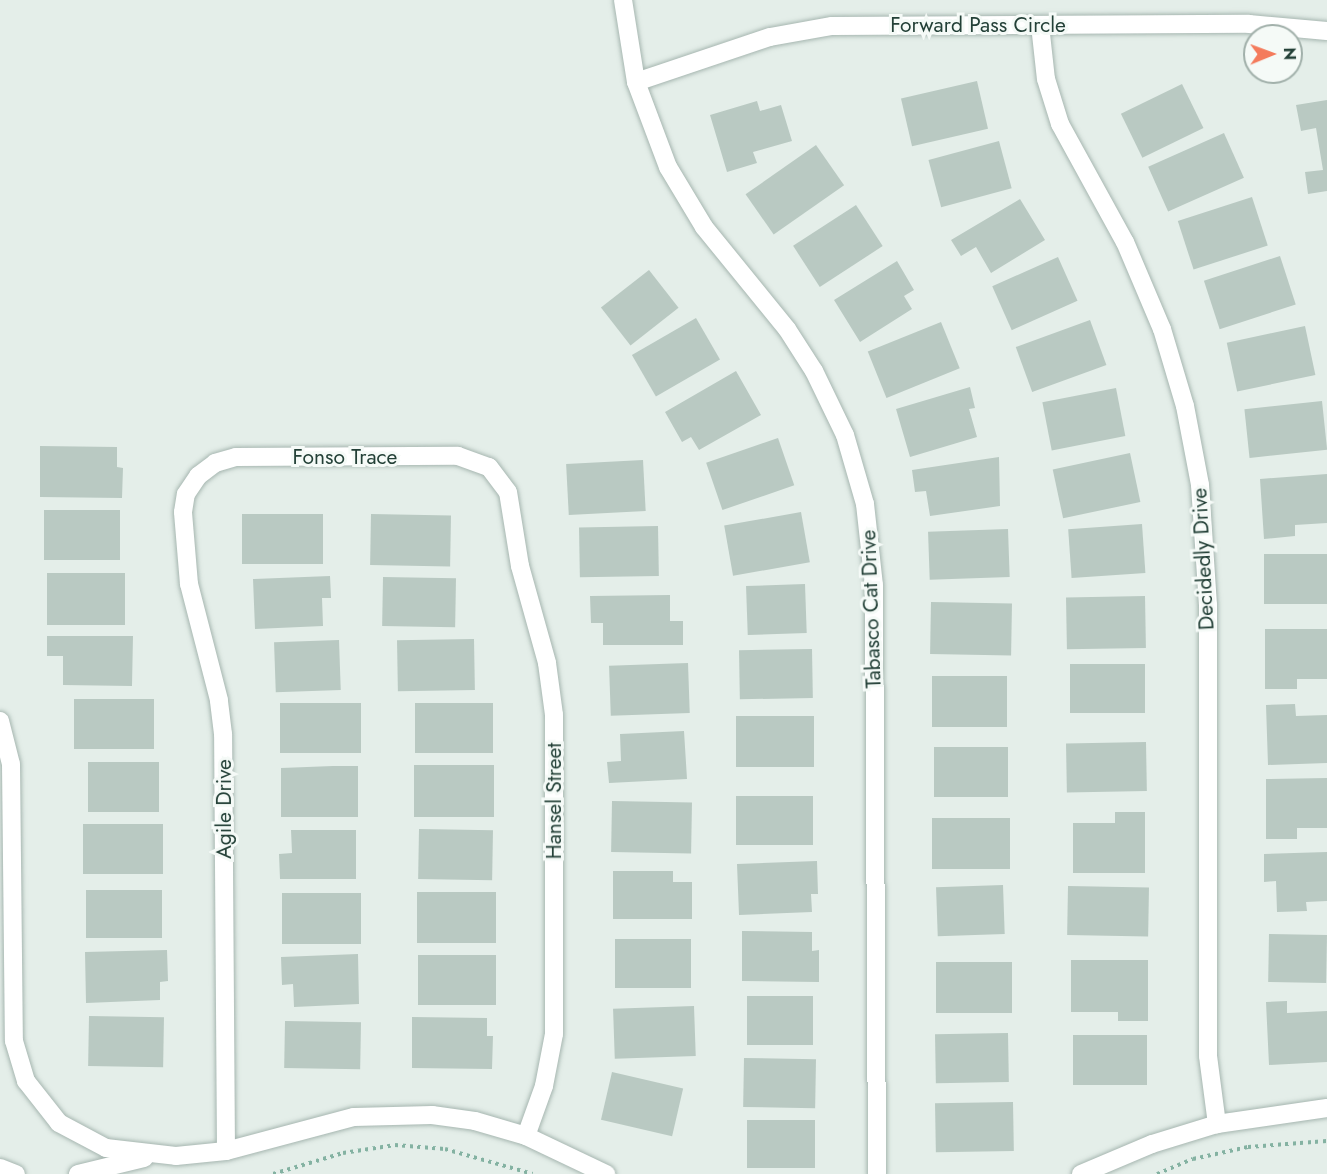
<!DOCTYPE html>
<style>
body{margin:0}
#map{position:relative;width:1327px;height:1174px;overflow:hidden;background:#e4eee9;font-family:Jost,sans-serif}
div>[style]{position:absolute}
.building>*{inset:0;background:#b9c9c2;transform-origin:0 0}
.path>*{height:4px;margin-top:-2px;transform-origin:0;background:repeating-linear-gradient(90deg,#84b2a2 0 3px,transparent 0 7.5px)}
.roads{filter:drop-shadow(0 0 2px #a6b6b0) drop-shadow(0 0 2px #a6b6b0)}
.minor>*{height:18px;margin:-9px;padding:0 9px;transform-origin:9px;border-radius:9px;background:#fff}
span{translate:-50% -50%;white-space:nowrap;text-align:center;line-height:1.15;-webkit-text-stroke:6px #f5faf7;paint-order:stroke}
.street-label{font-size:21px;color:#234037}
.north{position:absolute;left:1243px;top:24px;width:60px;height:60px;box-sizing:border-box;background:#f5faf7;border:2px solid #a1b0aa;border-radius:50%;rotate:89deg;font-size:16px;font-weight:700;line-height:24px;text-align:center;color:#234037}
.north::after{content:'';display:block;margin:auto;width:21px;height:27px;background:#f47b5c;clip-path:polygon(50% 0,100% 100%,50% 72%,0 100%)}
</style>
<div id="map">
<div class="building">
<i style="left:977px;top:81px;width:49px;height:78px;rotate:77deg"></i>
<i style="left:1182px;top:84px;width:49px;height:68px;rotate:64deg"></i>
<i style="clip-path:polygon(1327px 100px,1327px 191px,1308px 194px,1305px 172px,1323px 170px,1316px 128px,1301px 131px,1296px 105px)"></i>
<i style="clip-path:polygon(757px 101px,760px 111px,781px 105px,792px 141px,753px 152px,757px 163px,727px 172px,710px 115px)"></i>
<i style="left:1224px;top:133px;width:49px;height:83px;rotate:66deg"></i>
<i style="left:999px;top:141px;width:49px;height:73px;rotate:75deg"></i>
<i style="left:816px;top:145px;width:49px;height:86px;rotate:55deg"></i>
<i style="left:1252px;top:197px;width:51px;height:78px;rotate:72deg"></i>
<i style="clip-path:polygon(1020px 199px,1045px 240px,991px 273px,976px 247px,961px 256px,951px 240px)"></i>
<i style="left:856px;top:205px;width:49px;height:75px;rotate:57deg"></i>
<i style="left:1280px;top:256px;width:51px;height:80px;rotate:72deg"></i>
<i style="left:1058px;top:257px;width:48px;height:72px;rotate:66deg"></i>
<i style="clip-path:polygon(897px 261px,914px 290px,904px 296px,912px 309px,860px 342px,834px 300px)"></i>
<i style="left:649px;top:270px;width:48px;height:61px;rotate:52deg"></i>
<i style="left:696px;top:318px;width:48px;height:74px;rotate:60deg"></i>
<i style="left:1090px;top:320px;width:48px;height:79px;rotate:70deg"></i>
<i style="left:941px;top:322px;width:50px;height:79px;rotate:68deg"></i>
<i style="left:1305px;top:326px;width:50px;height:80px;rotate:78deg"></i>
<i style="clip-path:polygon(736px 371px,761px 415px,699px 450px,691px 437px,682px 442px,665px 412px)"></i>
<i style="clip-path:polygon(970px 387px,975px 408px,969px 409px,977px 437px,910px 457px,896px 409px)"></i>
<i style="left:1116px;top:388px;width:49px;height:75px;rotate:79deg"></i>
<i style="left:1322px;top:401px;width:49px;height:78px;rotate:84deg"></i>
<i style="left:778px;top:438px;width:50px;height:76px;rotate:71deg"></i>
<i style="clip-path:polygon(40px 446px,117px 447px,117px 467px,123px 468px,122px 498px,40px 497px)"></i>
<i style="left:1130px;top:453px;width:50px;height:79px;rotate:78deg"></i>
<i style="clip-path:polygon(999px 457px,1000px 506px,930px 516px,926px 491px,915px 492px,912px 470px)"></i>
<i style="left:643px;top:460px;width:51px;height:77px;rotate:87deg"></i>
<i style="clip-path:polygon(1327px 474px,1327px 523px,1295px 525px,1295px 536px,1264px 539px,1260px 479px)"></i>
<i style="left:44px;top:510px;width:76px;height:50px"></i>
<i style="left:801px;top:512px;width:51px;height:78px;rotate:80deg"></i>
<i style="left:242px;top:514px;width:81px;height:50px"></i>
<i style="left:371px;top:514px;width:80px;height:51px;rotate:1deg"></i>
<i style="left:1142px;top:524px;width:49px;height:74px;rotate:86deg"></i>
<i style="left:658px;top:526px;width:50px;height:79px;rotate:89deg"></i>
<i style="left:1008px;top:529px;width:48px;height:80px;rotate:88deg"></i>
<i style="left:1327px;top:554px;width:50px;height:63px;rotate:90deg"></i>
<i style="left:47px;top:573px;width:78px;height:52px"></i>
<i style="clip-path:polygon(330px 576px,331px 598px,322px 598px,323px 626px,255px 629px,253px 579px)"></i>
<i style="left:383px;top:577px;width:73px;height:49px;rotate:1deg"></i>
<i style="left:805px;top:584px;width:49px;height:59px;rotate:88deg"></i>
<i style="clip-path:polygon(670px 595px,670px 621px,683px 621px,683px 645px,603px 645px,603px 623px,591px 623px,590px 596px)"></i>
<i style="left:1145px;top:596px;width:52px;height:79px;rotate:89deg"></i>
<i style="left:931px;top:602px;width:81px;height:52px;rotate:1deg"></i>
<i style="clip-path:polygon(1265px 629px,1327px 629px,1327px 679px,1297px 679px,1297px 689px,1265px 689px)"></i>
<i style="clip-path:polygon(47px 636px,133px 636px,132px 686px,63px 685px,63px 656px,47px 656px)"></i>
<i style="left:474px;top:639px;width:51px;height:77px;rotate:89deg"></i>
<i style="left:339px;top:640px;width:50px;height:65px;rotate:88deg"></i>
<i style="left:812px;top:649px;width:49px;height:73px;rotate:89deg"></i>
<i style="left:688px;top:663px;width:50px;height:79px;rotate:88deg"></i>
<i style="left:1070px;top:664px;width:75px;height:49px"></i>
<i style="left:932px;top:676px;width:75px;height:51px"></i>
<i style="left:74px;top:699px;width:80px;height:50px"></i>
<i style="left:280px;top:703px;width:81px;height:50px"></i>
<i style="left:415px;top:703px;width:78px;height:50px"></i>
<i style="clip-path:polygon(1295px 704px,1296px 716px,1327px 715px,1327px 763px,1268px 765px,1266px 705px)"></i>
<i style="left:736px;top:716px;width:78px;height:51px"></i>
<i style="clip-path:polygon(684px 731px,687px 779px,609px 783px,607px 762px,621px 761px,620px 734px)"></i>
<i style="left:1146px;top:742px;width:49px;height:80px;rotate:89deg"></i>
<i style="left:934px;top:747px;width:74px;height:50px"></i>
<i style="left:88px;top:762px;width:71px;height:50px"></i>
<i style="left:494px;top:765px;width:52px;height:80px;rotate:90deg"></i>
<i style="clip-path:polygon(333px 766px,358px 766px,358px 817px,281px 817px,281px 768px)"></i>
<i style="clip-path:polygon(1327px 778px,1327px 828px,1297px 828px,1297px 839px,1266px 839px,1266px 779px)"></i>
<i style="left:736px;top:796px;width:77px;height:49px"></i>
<i style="left:612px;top:801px;width:80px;height:51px;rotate:1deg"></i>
<i style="clip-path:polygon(1115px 812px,1145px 812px,1145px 873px,1073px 873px,1073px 823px,1115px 823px)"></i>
<i style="left:932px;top:818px;width:78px;height:51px"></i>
<i style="left:83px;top:824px;width:80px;height:50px"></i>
<i style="left:419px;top:829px;width:74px;height:50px;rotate:1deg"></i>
<i style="clip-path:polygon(291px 830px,356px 830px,356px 879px,280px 879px,279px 854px,292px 853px)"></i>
<i style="clip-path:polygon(1327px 852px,1327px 901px,1306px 902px,1307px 911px,1277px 912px,1276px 881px,1264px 882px,1264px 854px)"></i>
<i style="clip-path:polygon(817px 861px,818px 894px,811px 894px,812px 912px,739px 915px,737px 864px)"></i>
<i style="clip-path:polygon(613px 871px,673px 871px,673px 882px,692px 882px,692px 919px,613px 919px)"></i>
<i style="left:1003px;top:885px;width:49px;height:67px;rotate:88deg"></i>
<i style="left:1068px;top:886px;width:81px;height:49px;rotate:1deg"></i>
<i style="left:86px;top:890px;width:76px;height:48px"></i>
<i style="left:417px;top:892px;width:79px;height:51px"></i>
<i style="left:282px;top:893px;width:79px;height:51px"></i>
<i style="clip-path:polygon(742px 931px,812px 932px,812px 951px,819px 950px,819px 982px,742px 981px)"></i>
<i style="left:1269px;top:934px;width:58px;height:48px;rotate:1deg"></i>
<i style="left:615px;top:939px;width:76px;height:49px"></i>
<i style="clip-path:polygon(167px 950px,168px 981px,160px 982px,160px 1000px,86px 1003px,85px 952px)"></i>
<i style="clip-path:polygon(358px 954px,359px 1004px,294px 1007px,293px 984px,282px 985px,281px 957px)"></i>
<i style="left:418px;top:955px;width:78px;height:50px"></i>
<i style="clip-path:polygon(1071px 960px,1148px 960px,1148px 1021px,1118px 1021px,1118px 1012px,1071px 1012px)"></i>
<i style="left:1012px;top:962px;width:51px;height:76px;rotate:90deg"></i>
<i style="left:747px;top:996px;width:66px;height:49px"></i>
<i style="clip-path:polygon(1287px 1001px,1287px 1013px,1327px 1011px,1327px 1062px,1269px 1065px,1266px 1002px)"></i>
<i style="left:694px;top:1006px;width:50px;height:81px;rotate:88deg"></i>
<i style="left:89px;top:1016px;width:75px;height:50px;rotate:1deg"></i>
<i style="clip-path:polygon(412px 1017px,487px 1018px,487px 1036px,493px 1036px,492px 1069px,412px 1068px)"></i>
<i style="left:285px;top:1021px;width:76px;height:47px;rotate:1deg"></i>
<i style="left:1008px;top:1033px;width:49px;height:73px;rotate:89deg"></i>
<i style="left:1073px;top:1035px;width:74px;height:50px"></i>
<i style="left:744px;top:1058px;width:72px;height:49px;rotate:1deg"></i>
<i style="left:612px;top:1072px;width:73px;height:49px;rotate:13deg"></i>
<i style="left:1013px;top:1102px;width:49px;height:78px;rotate:89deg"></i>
<i style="left:747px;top:1120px;width:68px;height:48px"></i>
</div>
<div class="path">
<i style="left:273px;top:1174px;width:73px;rotate:-16.7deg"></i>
<i style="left:343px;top:1153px;width:53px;rotate:-8.7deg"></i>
<i style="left:395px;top:1145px;width:50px;rotate:4.6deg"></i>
<i style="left:445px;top:1149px;width:91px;rotate:15.9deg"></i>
<i style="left:1157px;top:1174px;width:39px;rotate:-23deg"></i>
<i style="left:1193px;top:1159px;width:56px;rotate:-12.3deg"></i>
<i style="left:1248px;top:1147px;width:79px;rotate:-4.3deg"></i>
</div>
<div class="roads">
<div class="minor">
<i style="left:623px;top:0;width:83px;rotate:81deg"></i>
<i style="left:636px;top:82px;width:91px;rotate:69.4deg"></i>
<i style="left:668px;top:167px;width:70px;rotate:59deg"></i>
<i style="left:704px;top:227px;width:132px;rotate:50.9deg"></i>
<i style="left:787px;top:329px;width:50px;rotate:57.3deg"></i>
<i style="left:814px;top:371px;width:71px;rotate:64.2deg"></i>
<i style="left:845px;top:435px;width:72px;rotate:73.8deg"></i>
<i style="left:865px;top:504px;width:81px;rotate:83.7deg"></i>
<i style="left:874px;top:585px;width:589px;rotate:89.71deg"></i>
<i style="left:1040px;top:25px;width:54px;rotate:83.7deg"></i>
<i style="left:1046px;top:79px;width:47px;rotate:72.7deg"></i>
<i style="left:1060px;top:124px;width:135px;rotate:61.2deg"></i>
<i style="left:1125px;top:242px;width:95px;rotate:67deg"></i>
<i style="left:1162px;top:329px;width:80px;rotate:73.4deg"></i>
<i style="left:1185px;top:406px;width:80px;rotate:79.2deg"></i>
<i style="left:1200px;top:485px;width:120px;rotate:86.2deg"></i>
<i style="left:1208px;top:605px;width:451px;rotate:90deg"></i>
<i style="left:1208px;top:1056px;width:69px;rotate:82.5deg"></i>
<i style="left:636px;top:82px;width:141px;rotate:-18.6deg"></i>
<i style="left:770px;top:37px;width:63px;rotate:-10.1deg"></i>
<i style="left:832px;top:26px;width:417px;rotate:-0.3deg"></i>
<i style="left:1249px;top:24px;width:78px;rotate:5.1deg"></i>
<i style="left:0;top:721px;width:44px;rotate:75.7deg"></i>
<i style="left:11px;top:764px;width:277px;rotate:89.4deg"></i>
<i style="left:14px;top:1041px;width:42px;rotate:73.3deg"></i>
<i style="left:26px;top:1081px;width:53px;rotate:51.8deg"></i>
<i style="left:59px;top:1123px;width:53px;rotate:28deg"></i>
<i style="left:106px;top:1148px;width:70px;rotate:6.5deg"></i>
<i style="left:176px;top:1156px;width:50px;rotate:-5.7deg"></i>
<i style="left:226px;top:1151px;width:132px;rotate:-14.9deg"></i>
<i style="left:354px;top:1117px;width:78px;rotate:-1.5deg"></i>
<i style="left:432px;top:1115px;width:43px;rotate:7.9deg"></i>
<i style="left:475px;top:1121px;width:53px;rotate:16.4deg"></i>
<i style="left:526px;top:1136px;width:89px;rotate:25.4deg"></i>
<i style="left:226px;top:1151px;width:417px;rotate:-90.4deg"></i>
<i style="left:223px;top:734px;width:34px;rotate:-97deg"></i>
<i style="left:219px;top:700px;width:120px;rotate:-104.5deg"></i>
<i style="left:189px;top:584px;width:72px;rotate:-94.8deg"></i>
<i style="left:183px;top:512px;width:18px;rotate:-81deg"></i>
<i style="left:186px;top:494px;width:22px;rotate:-56deg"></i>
<i style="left:198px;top:476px;width:21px;rotate:-37deg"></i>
<i style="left:215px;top:463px;width:22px;rotate:-16deg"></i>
<i style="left:236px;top:457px;width:222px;rotate:-0.3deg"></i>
<i style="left:458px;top:456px;width:33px;rotate:20deg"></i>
<i style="left:489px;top:467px;width:31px;rotate:53deg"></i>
<i style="left:508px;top:492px;width:75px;rotate:80.8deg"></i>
<i style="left:520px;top:566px;width:101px;rotate:74.4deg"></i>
<i style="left:547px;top:663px;width:52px;rotate:82.3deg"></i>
<i style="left:554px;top:715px;width:319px;rotate:90deg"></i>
<i style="left:554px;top:1034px;width:53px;rotate:100.9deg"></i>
<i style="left:544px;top:1086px;width:53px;rotate:109.8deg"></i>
<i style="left:0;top:1168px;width:17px;rotate:21deg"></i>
<i style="left:78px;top:1174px;width:68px;rotate:-13.6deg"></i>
<i style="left:1081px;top:1174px;width:77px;rotate:-22.9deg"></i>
<i style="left:1152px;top:1144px;width:68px;rotate:-17.1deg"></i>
<i style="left:1217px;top:1124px;width:111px;rotate:-8.3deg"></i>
</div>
</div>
<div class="street-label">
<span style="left:978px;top:25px">Forward Pass Circle</span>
<span style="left:345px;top:457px">Fonso Trace</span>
<span style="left:1203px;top:559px;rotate:-93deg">Decidedly Drive</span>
<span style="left:871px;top:609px;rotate:-92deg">Tabasco Cat Drive</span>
<span style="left:554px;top:801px;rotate:-90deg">Hansel Street</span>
<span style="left:224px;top:809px;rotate:-90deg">Agile Drive</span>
</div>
<div class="north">N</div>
</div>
